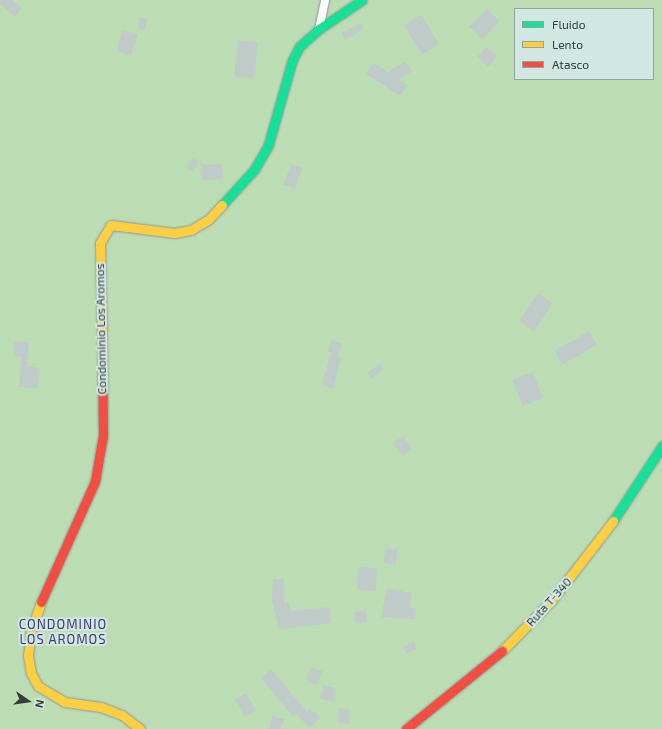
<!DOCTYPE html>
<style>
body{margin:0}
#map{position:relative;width:662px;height:729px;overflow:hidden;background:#d6e2df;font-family:"Exo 2",sans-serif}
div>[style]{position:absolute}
.green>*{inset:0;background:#bcddb4}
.building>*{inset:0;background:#c0cac8;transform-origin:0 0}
.roads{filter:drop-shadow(0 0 1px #8d9795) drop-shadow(0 0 1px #8d9795)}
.street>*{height:8px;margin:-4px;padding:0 4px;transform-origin:4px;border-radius:4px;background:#f9fbfa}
.fast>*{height:9px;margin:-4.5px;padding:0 4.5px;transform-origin:4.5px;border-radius:4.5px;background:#16e098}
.slow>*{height:9px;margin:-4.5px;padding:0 4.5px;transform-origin:4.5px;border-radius:4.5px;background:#ffcf43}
.jam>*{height:9px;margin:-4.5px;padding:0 4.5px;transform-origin:4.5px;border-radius:4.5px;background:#f24e42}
span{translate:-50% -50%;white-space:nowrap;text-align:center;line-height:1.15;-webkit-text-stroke:4px #d1e7e2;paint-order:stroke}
.street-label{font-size:12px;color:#353e3b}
.neighbourhood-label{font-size:13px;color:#3f3a76;letter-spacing:1px}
.legend{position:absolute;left:514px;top:8px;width:140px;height:72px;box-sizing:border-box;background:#d1e7e2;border:1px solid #93a39f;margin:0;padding:5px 7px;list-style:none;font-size:12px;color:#353e3b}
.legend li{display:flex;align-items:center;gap:8px;height:20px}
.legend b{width:20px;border:1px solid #93a39f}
.north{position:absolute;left:8px;top:681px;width:40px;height:40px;-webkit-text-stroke:3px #d1e7e2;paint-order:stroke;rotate:103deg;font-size:11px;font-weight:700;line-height:16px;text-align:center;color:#353e3b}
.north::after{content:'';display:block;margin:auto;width:14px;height:18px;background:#353e3b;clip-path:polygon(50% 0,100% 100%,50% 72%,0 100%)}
</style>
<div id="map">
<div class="green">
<i style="clip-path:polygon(evenodd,0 0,662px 0,662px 729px,0 729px,0 0,515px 9px,653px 9px,653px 79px,515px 79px,515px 9px)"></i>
</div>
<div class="building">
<i style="clip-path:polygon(0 0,12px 0,22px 8px,15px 17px,0 4px)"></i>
<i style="left:487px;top:9px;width:18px;height:25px;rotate:45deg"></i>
<i style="left:421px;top:15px;width:34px;height:20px;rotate:58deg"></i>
<i style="left:140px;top:17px;width:7px;height:12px;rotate:8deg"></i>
<i style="clip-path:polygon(361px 23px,364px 29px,345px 40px,342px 33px)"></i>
<i style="left:122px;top:30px;width:16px;height:22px;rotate:15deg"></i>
<i style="left:238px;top:40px;width:20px;height:37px;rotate:6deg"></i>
<i style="left:486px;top:47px;width:15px;height:13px;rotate:42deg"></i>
<i style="clip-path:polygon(405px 61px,412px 71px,399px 80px,408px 85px,400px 96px,366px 74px,373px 63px,388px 72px)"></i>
<i style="left:193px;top:157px;width:7px;height:12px;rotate:34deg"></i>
<i style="clip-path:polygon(200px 162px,205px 165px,222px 164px,223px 179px,202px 180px)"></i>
<i style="left:291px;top:164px;width:12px;height:22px;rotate:20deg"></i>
<i style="left:538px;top:293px;width:18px;height:34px;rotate:34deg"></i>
<i style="left:589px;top:331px;width:16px;height:40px;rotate:60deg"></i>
<i style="clip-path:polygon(332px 340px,342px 344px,337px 356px,341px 358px,333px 389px,322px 385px,331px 353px,327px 351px)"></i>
<i style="clip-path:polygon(14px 341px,29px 342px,27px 366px,39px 367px,38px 388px,19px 387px,21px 357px,13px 356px)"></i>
<i style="left:380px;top:364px;width:7px;height:15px;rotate:56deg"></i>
<i style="left:533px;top:372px;width:28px;height:22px;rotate:69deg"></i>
<i style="left:403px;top:436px;width:16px;height:12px;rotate:55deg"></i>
<i style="left:386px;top:548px;width:12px;height:15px;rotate:9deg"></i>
<i style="left:358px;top:567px;width:19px;height:23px;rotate:3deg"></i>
<i style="clip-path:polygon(273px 579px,284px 579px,284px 603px,289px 602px,291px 611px,330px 607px,331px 623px,279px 629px,272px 601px)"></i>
<i style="clip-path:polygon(387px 588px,412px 593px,410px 608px,416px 608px,415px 619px,381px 617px)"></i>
<i style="left:366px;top:610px;width:12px;height:12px;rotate:81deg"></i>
<i style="clip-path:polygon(414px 641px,417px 649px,406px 654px,403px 647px)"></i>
<i style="left:311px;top:667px;width:12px;height:15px;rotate:20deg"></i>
<i style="clip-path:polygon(271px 669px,307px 712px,310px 708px,320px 718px,310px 728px,295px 713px,292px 716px,261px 678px)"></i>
<i style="left:323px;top:685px;width:14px;height:14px;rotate:12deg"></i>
<i style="left:246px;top:693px;width:20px;height:13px;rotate:60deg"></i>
<i style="left:339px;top:708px;width:11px;height:15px;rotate:5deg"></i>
<i style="clip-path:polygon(272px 716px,284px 719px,281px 729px,269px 729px)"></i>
</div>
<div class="roads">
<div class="street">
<i style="left:319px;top:29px;width:30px;rotate:-78deg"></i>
</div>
<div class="fast">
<i style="left:222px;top:205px;width:47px;rotate:-47.6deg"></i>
<i style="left:254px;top:170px;width:28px;rotate:-60deg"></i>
<i style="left:268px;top:146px;width:88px;rotate:-74.2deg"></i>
<i style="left:292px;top:61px;width:16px;rotate:-63deg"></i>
<i style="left:299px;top:47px;width:27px;rotate:-42deg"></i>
<i style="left:319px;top:29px;width:52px;rotate:-34deg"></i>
<i style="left:613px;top:521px;width:90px;rotate:-56.8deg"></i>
</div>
<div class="slow">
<i style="left:102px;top:339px;width:96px;rotate:-91.2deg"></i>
<i style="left:100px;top:243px;width:21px;rotate:-59deg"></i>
<i style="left:111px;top:225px;width:64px;rotate:7.2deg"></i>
<i style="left:174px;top:233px;width:17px;rotate:-10deg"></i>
<i style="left:191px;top:230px;width:21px;rotate:-31deg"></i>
<i style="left:209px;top:219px;width:19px;rotate:-47deg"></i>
<i style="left:41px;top:602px;width:31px;rotate:109deg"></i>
<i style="left:31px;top:631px;width:24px;rotate:97deg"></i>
<i style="left:28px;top:655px;width:18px;rotate:81deg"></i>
<i style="left:31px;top:673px;width:15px;rotate:62deg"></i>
<i style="left:38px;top:686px;width:31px;rotate:31deg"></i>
<i style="left:65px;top:702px;width:36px;rotate:8deg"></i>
<i style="left:101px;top:707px;width:22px;rotate:21deg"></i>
<i style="left:122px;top:715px;width:23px;rotate:38deg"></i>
<i style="left:502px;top:651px;width:71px;rotate:-45.6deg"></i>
<i style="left:552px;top:600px;width:100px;rotate:-52.3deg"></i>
</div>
<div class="jam">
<i style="left:41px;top:602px;width:133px;rotate:-65.9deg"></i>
<i style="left:95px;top:481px;width:47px;rotate:-80.1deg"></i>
<i style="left:103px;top:435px;width:96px;rotate:-90.6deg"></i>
<i style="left:406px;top:729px;width:124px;rotate:-39.1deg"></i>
</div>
</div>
<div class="street-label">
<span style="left:101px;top:329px;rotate:-91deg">Condominio Los Aromos</span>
<span style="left:549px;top:602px;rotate:-48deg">Ruta T-340</span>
</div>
<div class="neighbourhood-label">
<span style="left:63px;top:632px">CONDOMINIO<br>LOS AROMOS</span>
</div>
<ul class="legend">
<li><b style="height:5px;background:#16e098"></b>Fluido</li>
<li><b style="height:5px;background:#ffcf43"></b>Lento</li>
<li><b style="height:5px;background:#f24e42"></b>Atasco</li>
</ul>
<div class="north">N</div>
</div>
